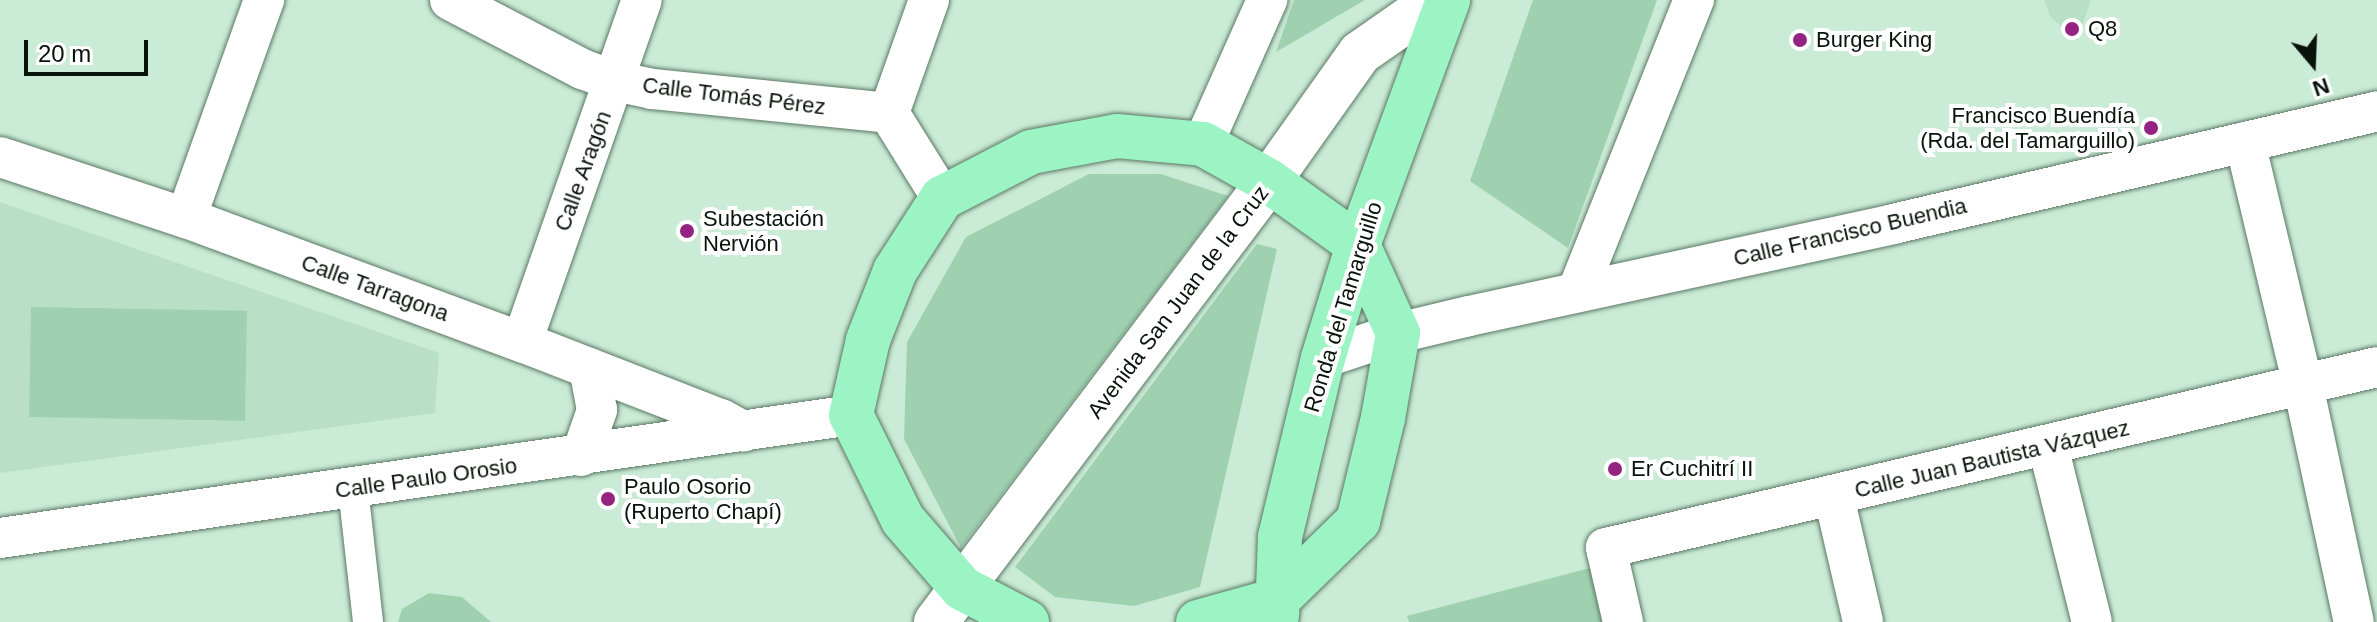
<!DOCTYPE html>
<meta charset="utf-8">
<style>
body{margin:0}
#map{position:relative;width:2377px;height:622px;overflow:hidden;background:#caebd5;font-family:Arial,sans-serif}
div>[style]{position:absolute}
.built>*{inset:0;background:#b9e0c6}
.green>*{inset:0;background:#9fd1b0;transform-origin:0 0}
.roads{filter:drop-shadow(0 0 2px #5b7865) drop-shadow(0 0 2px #5b7865)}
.pedestrian>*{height:30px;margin:-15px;padding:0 15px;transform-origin:15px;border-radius:15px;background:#fff}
.minor>*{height:40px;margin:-20px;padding:0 20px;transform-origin:20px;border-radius:20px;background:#fff}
.tertiary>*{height:44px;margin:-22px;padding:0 22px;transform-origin:22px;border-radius:22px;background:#fff}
.primary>*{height:44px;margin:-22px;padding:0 22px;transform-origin:22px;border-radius:22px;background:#9cf4c4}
.dots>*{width:22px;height:22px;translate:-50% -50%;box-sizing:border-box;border:4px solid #fff;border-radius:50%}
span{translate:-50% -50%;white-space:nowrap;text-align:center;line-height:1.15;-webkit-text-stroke:8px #fff;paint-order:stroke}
.poi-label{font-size:22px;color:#08130c}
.left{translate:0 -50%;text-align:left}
.right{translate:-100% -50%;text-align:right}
.street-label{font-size:22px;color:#08130c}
.north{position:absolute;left:2273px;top:24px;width:80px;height:80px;-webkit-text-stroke:6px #fff;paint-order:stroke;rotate:161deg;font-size:22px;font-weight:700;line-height:32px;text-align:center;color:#08130c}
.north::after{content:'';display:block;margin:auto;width:28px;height:36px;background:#08130c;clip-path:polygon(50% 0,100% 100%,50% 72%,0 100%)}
.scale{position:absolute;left:24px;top:40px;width:124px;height:36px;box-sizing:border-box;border:4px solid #08130c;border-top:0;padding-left:10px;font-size:24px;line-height:28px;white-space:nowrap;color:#08130c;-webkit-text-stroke:6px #fff;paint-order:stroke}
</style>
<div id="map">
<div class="built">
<i style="clip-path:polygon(2044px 0,2091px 0,2077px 41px,2050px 16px)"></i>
<i style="clip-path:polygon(0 202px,439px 353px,435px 413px,0 473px)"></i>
</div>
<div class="green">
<i style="clip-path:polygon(1294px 0,1365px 0,1276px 52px)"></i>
<i style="clip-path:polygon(1533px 0,1657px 0,1568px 248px,1470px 181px)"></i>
<i style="clip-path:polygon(1089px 174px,1161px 174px,1228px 196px,961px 548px,904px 439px,907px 342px,966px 237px)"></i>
<i style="clip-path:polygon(1257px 244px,1277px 249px,1200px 587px,1134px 606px,1055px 597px,1015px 567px)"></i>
<i style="left:31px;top:307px;width:216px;height:110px;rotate:1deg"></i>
<i style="clip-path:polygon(1609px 563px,1623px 622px,1409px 622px,1407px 616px)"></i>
<i style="clip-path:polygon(429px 593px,462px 597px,491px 622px,398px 622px,402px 609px)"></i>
</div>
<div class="roads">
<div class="pedestrian">
<i style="left:353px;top:488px;width:135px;rotate:83.6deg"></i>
</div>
<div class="minor">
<i style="left:450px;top:0;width:149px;rotate:27.6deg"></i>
<i style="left:582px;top:69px;width:35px;rotate:20deg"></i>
<i style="left:615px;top:81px;width:39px;rotate:12deg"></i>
<i style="left:653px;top:89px;width:237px;rotate:5.8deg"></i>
<i style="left:889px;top:113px;width:120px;rotate:-70.5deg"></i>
<i style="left:889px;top:113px;width:100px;rotate:58.1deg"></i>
<i style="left:2245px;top:142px;width:250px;rotate:76.6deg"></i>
<i style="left:2303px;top:385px;width:242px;rotate:77.9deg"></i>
<i style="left:1203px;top:144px;width:158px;rotate:-66deg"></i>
<i style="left:0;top:157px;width:196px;rotate:18.2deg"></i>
<i style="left:186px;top:218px;width:358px;rotate:20.3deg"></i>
<i style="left:522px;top:342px;width:213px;rotate:21.2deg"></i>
<i style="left:721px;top:419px;width:26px;rotate:29deg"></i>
<i style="left:186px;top:218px;width:232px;rotate:-70.3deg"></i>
<i style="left:1577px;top:292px;width:315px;rotate:-68.2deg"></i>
<i style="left:522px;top:342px;width:362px;rotate:-70.7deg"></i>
<i style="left:1323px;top:358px;width:79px;rotate:-18.4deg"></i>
<i style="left:1398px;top:333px;width:73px;rotate:-13.5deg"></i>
<i style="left:1469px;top:316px;width:434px;rotate:-12.2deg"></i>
<i style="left:1893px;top:224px;width:497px;rotate:-13.1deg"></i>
<i style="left:2048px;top:446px;width:181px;rotate:76deg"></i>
<i style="left:581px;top:456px;width:49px;rotate:-70.8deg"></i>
<i style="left:597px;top:410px;width:43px;rotate:-100.8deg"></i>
<i style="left:1834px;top:497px;width:128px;rotate:76.9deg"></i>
<i style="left:0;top:538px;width:860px;rotate:-8.22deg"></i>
<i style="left:1623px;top:622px;width:76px;rotate:-102.9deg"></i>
<i style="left:1606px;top:548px;width:792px;rotate:-13.21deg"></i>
</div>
<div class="tertiary">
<i style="left:936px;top:622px;width:553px;rotate:-52.94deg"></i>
<i style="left:1269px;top:181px;width:157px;rotate:-54.6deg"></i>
<i style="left:1360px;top:53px;width:93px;rotate:-34.9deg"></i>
</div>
<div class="primary">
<i style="left:1277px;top:615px;width:78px;rotate:-87.8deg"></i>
<i style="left:1280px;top:537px;width:184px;rotate:-76.5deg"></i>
<i style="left:1323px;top:358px;width:118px;rotate:-72.8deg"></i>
<i style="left:1358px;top:245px;width:261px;rotate:-69.8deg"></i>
<i style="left:1027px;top:622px;width:73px;rotate:-152.4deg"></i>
<i style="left:962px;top:588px;width:90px;rotate:-130.9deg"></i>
<i style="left:903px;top:520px;width:117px;rotate:-116.3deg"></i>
<i style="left:851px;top:415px;width:77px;rotate:-77.2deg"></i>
<i style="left:868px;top:340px;width:74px;rotate:-68.6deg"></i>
<i style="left:895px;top:271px;width:87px;rotate:-57.2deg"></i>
<i style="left:942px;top:198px;width:100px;rotate:-27.3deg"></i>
<i style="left:1031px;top:152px;width:87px;rotate:-10.5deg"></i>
<i style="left:1117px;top:136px;width:86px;rotate:5.3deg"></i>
<i style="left:1203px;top:144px;width:76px;rotate:29.3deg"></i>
<i style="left:1269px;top:181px;width:110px;rotate:35.7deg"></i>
<i style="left:1358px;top:245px;width:97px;rotate:65.6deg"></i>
<i style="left:1398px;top:333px;width:86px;rotate:100deg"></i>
<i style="left:1383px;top:418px;width:106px;rotate:103.6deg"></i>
<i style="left:1358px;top:521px;width:113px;rotate:135.7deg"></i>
<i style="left:1277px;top:600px;width:82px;rotate:164.4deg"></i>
</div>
</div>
<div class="dots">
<i style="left:2072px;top:29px;background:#952382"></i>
<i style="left:1800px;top:40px;background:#952382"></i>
<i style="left:2151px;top:128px;background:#952382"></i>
<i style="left:687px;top:231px;background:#952382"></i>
<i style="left:1615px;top:469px;background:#952382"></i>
<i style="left:608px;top:499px;background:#952382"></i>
</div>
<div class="poi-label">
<span class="left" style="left:2088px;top:29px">Q8</span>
<span class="left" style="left:1816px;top:40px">Burger King</span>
<span class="right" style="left:2135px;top:128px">Francisco Buendía<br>(Rda. del Tamarguillo)</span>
<span class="left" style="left:703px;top:231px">Subestación<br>Nervión</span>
<span class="left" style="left:1631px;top:469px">Er Cuchitrí II</span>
<span class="left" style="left:624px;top:499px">Paulo Osorio<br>(Ruperto Chapí)</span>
</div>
<div class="street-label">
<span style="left:734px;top:96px;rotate:7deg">Calle Tomás Pérez</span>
<span style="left:583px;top:171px;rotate:-70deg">Calle Aragón</span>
<span style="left:1850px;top:232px;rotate:-13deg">Calle Francisco Buendia</span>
<span style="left:375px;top:288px;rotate:20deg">Calle Tarragona</span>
<span style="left:1178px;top:302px;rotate:-53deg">Avenida San Juan de la Cruz</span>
<span style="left:1343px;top:307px;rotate:-73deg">Ronda del Tamarguillo</span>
<span style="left:1992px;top:459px;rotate:-13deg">Calle Juan Bautista Vázquez</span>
<span style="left:426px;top:478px;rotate:-8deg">Calle Paulo Orosio</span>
</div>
<div class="north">N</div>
<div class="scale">20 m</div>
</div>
